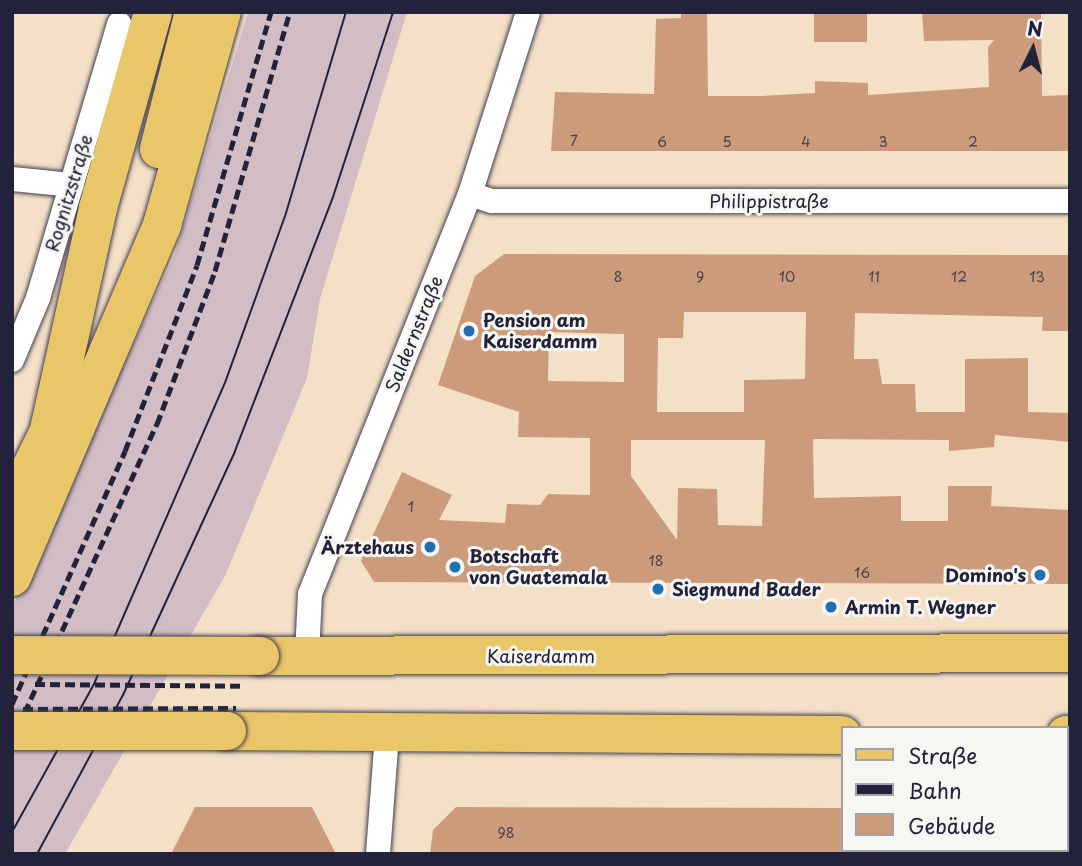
<!DOCTYPE html>
<meta charset="utf-8">
<style>
body{margin:0}
#map{position:relative;width:1082px;height:866px;overflow:hidden;background:#f4e0c6;font-family:"Playpen Sans",sans-serif}
div>[style]{position:absolute}
.industrial>*{inset:0;background:#d2bdc5}
.building>*{inset:0;background:#cc9b7b}
.roads{filter:drop-shadow(0 0 2px #423e50) drop-shadow(0 0 2px #423e50)}
.minor>*{height:24px;margin:-12px;padding:0 12px;transform-origin:12px;border-radius:12px;background:#fff}
.primary>*{height:38px;margin:-19px;padding:0 19px;transform-origin:19px;border-radius:19px;background:#e9c769}
.motorway>*{height:38px;margin:-19px;padding:0 19px;transform-origin:19px;border-radius:19px;background:#e9c769}
.tram>*{height:2px;margin:-1px;padding:0 1px;transform-origin:1px;border-radius:1px;background:#22223b}
.rail>*{height:5px;margin-top:-2.5px;transform-origin:0;background:repeating-linear-gradient(90deg,#22223b 0 10px,transparent 0 15px)}
.bridges{filter:drop-shadow(0 0 2px #423e50) drop-shadow(0 0 2px #423e50)}
.primary-bridge>*{height:38px;margin:-19px;padding:0 19px;transform-origin:19px;border-radius:19px;background:#e9c769}
.dots>*{width:19px;height:19px;translate:-50% -50%;box-sizing:border-box;border:4px solid #f6f6f2;border-radius:50%}
span{translate:-50% -50%;white-space:nowrap;text-align:center;line-height:1.15;-webkit-text-stroke:6px #f6f6f2;paint-order:stroke}
.number-label{font-size:14px;color:#4c404b}
.number-label span{-webkit-text-stroke-width:0}
.street-label{font-size:18px;color:#22223b}
.poi-label{font-size:18px;color:#22223b;font-weight:700}
.left{translate:0 -50%;text-align:left}
.right{translate:-100% -50%;text-align:right}
.frame{position:absolute;inset:0;border:14px solid #22223b;pointer-events:none}
.legend{position:absolute;left:841px;top:726px;width:228px;height:126px;box-sizing:border-box;background:#f6f6f2;border:2px solid #a1a1a9;margin:0;padding:9px 12px;list-style:none;font-size:21px;color:#22223b}
.legend li{display:flex;align-items:center;gap:14px;height:35px}
.legend b{width:35px;border:2px solid #a1a1a9}
.north{position:absolute;left:998px;top:14px;width:70px;height:70px;-webkit-text-stroke:5px #f6f6f2;paint-order:stroke;rotate:6deg;font-size:19px;font-weight:700;line-height:28px;text-align:center;color:#22223b}
.north::after{content:'';display:block;margin:auto;width:24px;height:32px;background:#22223b;clip-path:polygon(50% 0,100% 100%,50% 72%,0 100%)}
</style>
<div id="map">
<div class="industrial">
<div style="clip-path:polygon(248px 12px,407px 12px,320px 299px,307px 378px,226px 574px,65px 854px,12px 854px,12px 607px,175px 254px)"></div>
</div>
<div class="building">
<div style="clip-path:polygon(681px 12px,707px 12px,708px 96px,762px 96px,815px 93px,815px 81px,868px 83px,868px 95px,989px 87px,988px 47px,994px 40px,924px 41px,922px 12px,1041px 12px,1042px 96px,1070px 95px,1070px 151px,551px 151px,555px 92px,654px 94px,656px 19px,681px 18px)"></div>
<div style="clip-path:polygon(814px 12px,867px 12px,867px 42px,814px 42px)"></div>
<div style="clip-path:polygon(evenodd,504px 254px,1070px 255px,1070px 331px,1042px 331px,1043px 317px,855px 313px,854px 359px,878px 359px,882px 384px,915px 384px,916px 412px,965px 412px,965px 359px,1028px 358px,1028px 412px,1070px 413px,1070px 442px,995px 435px,994px 447px,949px 451px,949px 440px,813px 439px,814px 498px,901px 496px,901px 521px,948px 521px,948px 486px,992px 486px,991px 506px,1070px 510px,1070px 584px,374px 582px,361px 561px,402px 472px,452px 495px,439px 520px,505px 523px,507px 504px,540px 505px,548px 494px,590px 495px,590px 438px,518px 437px,519px 412px,438px 385px,475px 276px,504px 254px,684px 312px,806px 312px,805px 379px,744px 380px,744px 412px,657px 412px,658px 338px,683px 338px,684px 312px,504px 254px,549px 332px,624px 334px,624px 382px,548px 381px,549px 332px,504px 254px,631px 440px,765px 440px,762px 526px,718px 525px,717px 489px,678px 488px,677px 540px,631px 476px,631px 440px)"></div>
<div style="clip-path:polygon(195px 807px,312px 807px,336px 854px,171px 854px)"></div>
<div style="clip-path:polygon(456px 807px,842px 808px,842px 854px,430px 854px,433px 830px)"></div>
</div>
<div class="roads">
<div class="minor">
<div style="left:12px;top:179px;width:60px;rotate:5.7deg"></div>
<div style="left:470px;top:194px;width:23px;rotate:18deg"></div>
<div style="left:492px;top:201px;width:578px"></div>
<div style="left:12px;top:360px;width:67px;rotate:-67.2deg"></div>
<div style="left:38px;top:298px;width:286px;rotate:-73.5deg"></div>
<div style="left:307px;top:655px;width:61px;rotate:-87.2deg"></div>
<div style="left:310px;top:594px;width:431px;rotate:-68.2deg"></div>
<div style="left:470px;top:194px;width:191px;rotate:-72.3deg"></div>
<div style="left:378px;top:854px;width:120px;rotate:-85.7deg"></div>
</div>
<div class="primary">
<div style="left:260px;top:656px;width:810px;rotate:-0.21deg"></div>
<div style="left:227px;top:731px;width:615px;rotate:0.37deg"></div>
<div style="left:1066px;top:735px;width:4px"></div>
</div>
<div class="motorway">
<div style="left:159px;top:149px;width:141px;rotate:-75.7deg"></div>
<div style="left:48px;top:434px;width:231px;rotate:-77.5deg"></div>
<div style="left:98px;top:208px;width:204px;rotate:-74.3deg"></div>
<div style="left:12px;top:506px;width:106px;rotate:-63.7deg"></div>
<div style="left:12px;top:577px;width:383px;rotate:-66.9deg"></div>
<div style="left:162px;top:225px;width:221px;rotate:-74.3deg"></div>
</div>
</div>
<div class="tram">
<div style="left:12px;top:832px;width:169px;rotate:-61deg"></div>
<div style="left:94px;top:684px;width:331px;rotate:-66.5deg"></div>
<div style="left:226px;top:380px;width:177px;rotate:-70.2deg"></div>
<div style="left:286px;top:213px;width:210px;rotate:-73.4deg"></div>
<div style="left:37px;top:854px;width:181px;rotate:-61.6deg"></div>
<div style="left:123px;top:695px;width:268px;rotate:-65.3deg"></div>
<div style="left:235px;top:451px;width:272px;rotate:-68.9deg"></div>
<div style="left:333px;top:197px;width:194px;rotate:-72deg"></div>
</div>
<div class="rail">
<div style="left:35px;top:684px;width:210px;rotate:0.5deg"></div>
<div style="left:12px;top:704px;width:277px;rotate:-65.9deg"></div>
<div style="left:125px;top:451px;width:199px;rotate:-68.8deg"></div>
<div style="left:197px;top:265px;width:264px;rotate:-73.7deg"></div>
<div style="left:23px;top:709px;width:213px;rotate:-0.3deg"></div>
<div style="left:12px;top:740px;width:348px;rotate:-65.4deg"></div>
<div style="left:157px;top:424px;width:164px;rotate:-69.2deg"></div>
<div style="left:215px;top:271px;width:270px;rotate:-73.9deg"></div>
</div>
<div class="bridges">
<div class="primary-bridge">
<div style="left:12px;top:655px;width:248px;rotate:0.2deg"></div>
<div style="left:12px;top:731px;width:215px"></div>
</div>
</div>
<div class="dots">
<div style="left:469px;top:331px;background:#1f6fb2"></div>
<div style="left:430px;top:547px;background:#1f6fb2"></div>
<div style="left:455px;top:567px;background:#1f6fb2"></div>
<div style="left:1040px;top:575px;background:#1f6fb2"></div>
<div style="left:658px;top:589px;background:#1f6fb2"></div>
<div style="left:831px;top:607px;background:#1f6fb2"></div>
</div>
<div class="number-label">
<span style="left:574px;top:141px">7</span>
<span style="left:662px;top:142px">6</span>
<span style="left:727px;top:142px">5</span>
<span style="left:806px;top:142px">4</span>
<span style="left:883px;top:142px">3</span>
<span style="left:973px;top:142px">2</span>
<span style="left:618px;top:277px">8</span>
<span style="left:700px;top:277px">9</span>
<span style="left:787px;top:277px">10</span>
<span style="left:874px;top:277px">11</span>
<span style="left:959px;top:277px">12</span>
<span style="left:1037px;top:277px">13</span>
<span style="left:411px;top:507px">1</span>
<span style="left:656px;top:561px">18</span>
<span style="left:862px;top:573px">16</span>
<span style="left:506px;top:833px">98</span>
</div>
<div class="street-label">
<span style="left:69px;top:193px;rotate:-73deg">Rognitzstraße</span>
<span style="left:769px;top:201px">Philippistraße</span>
<span style="left:414px;top:334px;rotate:-68deg">Saldernstraße</span>
<span style="left:541px;top:656px">Kaiserdamm</span>
</div>
<div class="poi-label">
<span class="left" style="left:483px;top:331px">Pension am<br>Kaiserdamm</span>
<span class="right" style="left:414px;top:547px">Ärztehaus</span>
<span class="left" style="left:469px;top:567px">Botschaft<br>von Guatemala</span>
<span class="right" style="left:1026px;top:575px">Domino's</span>
<span class="left" style="left:672px;top:589px">Siegmund Bader</span>
<span class="left" style="left:845px;top:607px">Armin T. Wegner</span>
</div>
<div class="frame"></div>
<ul class="legend">
<li><b style="height:9px;background:#e9c769"></b>Straße</li>
<li><b style="height:9px;background:#22223b"></b>Bahn</li>
<li><b style="height:19px;background:#cc9b7b"></b>Gebäude</li>
</ul>
<div class="north">N</div>
</div>
